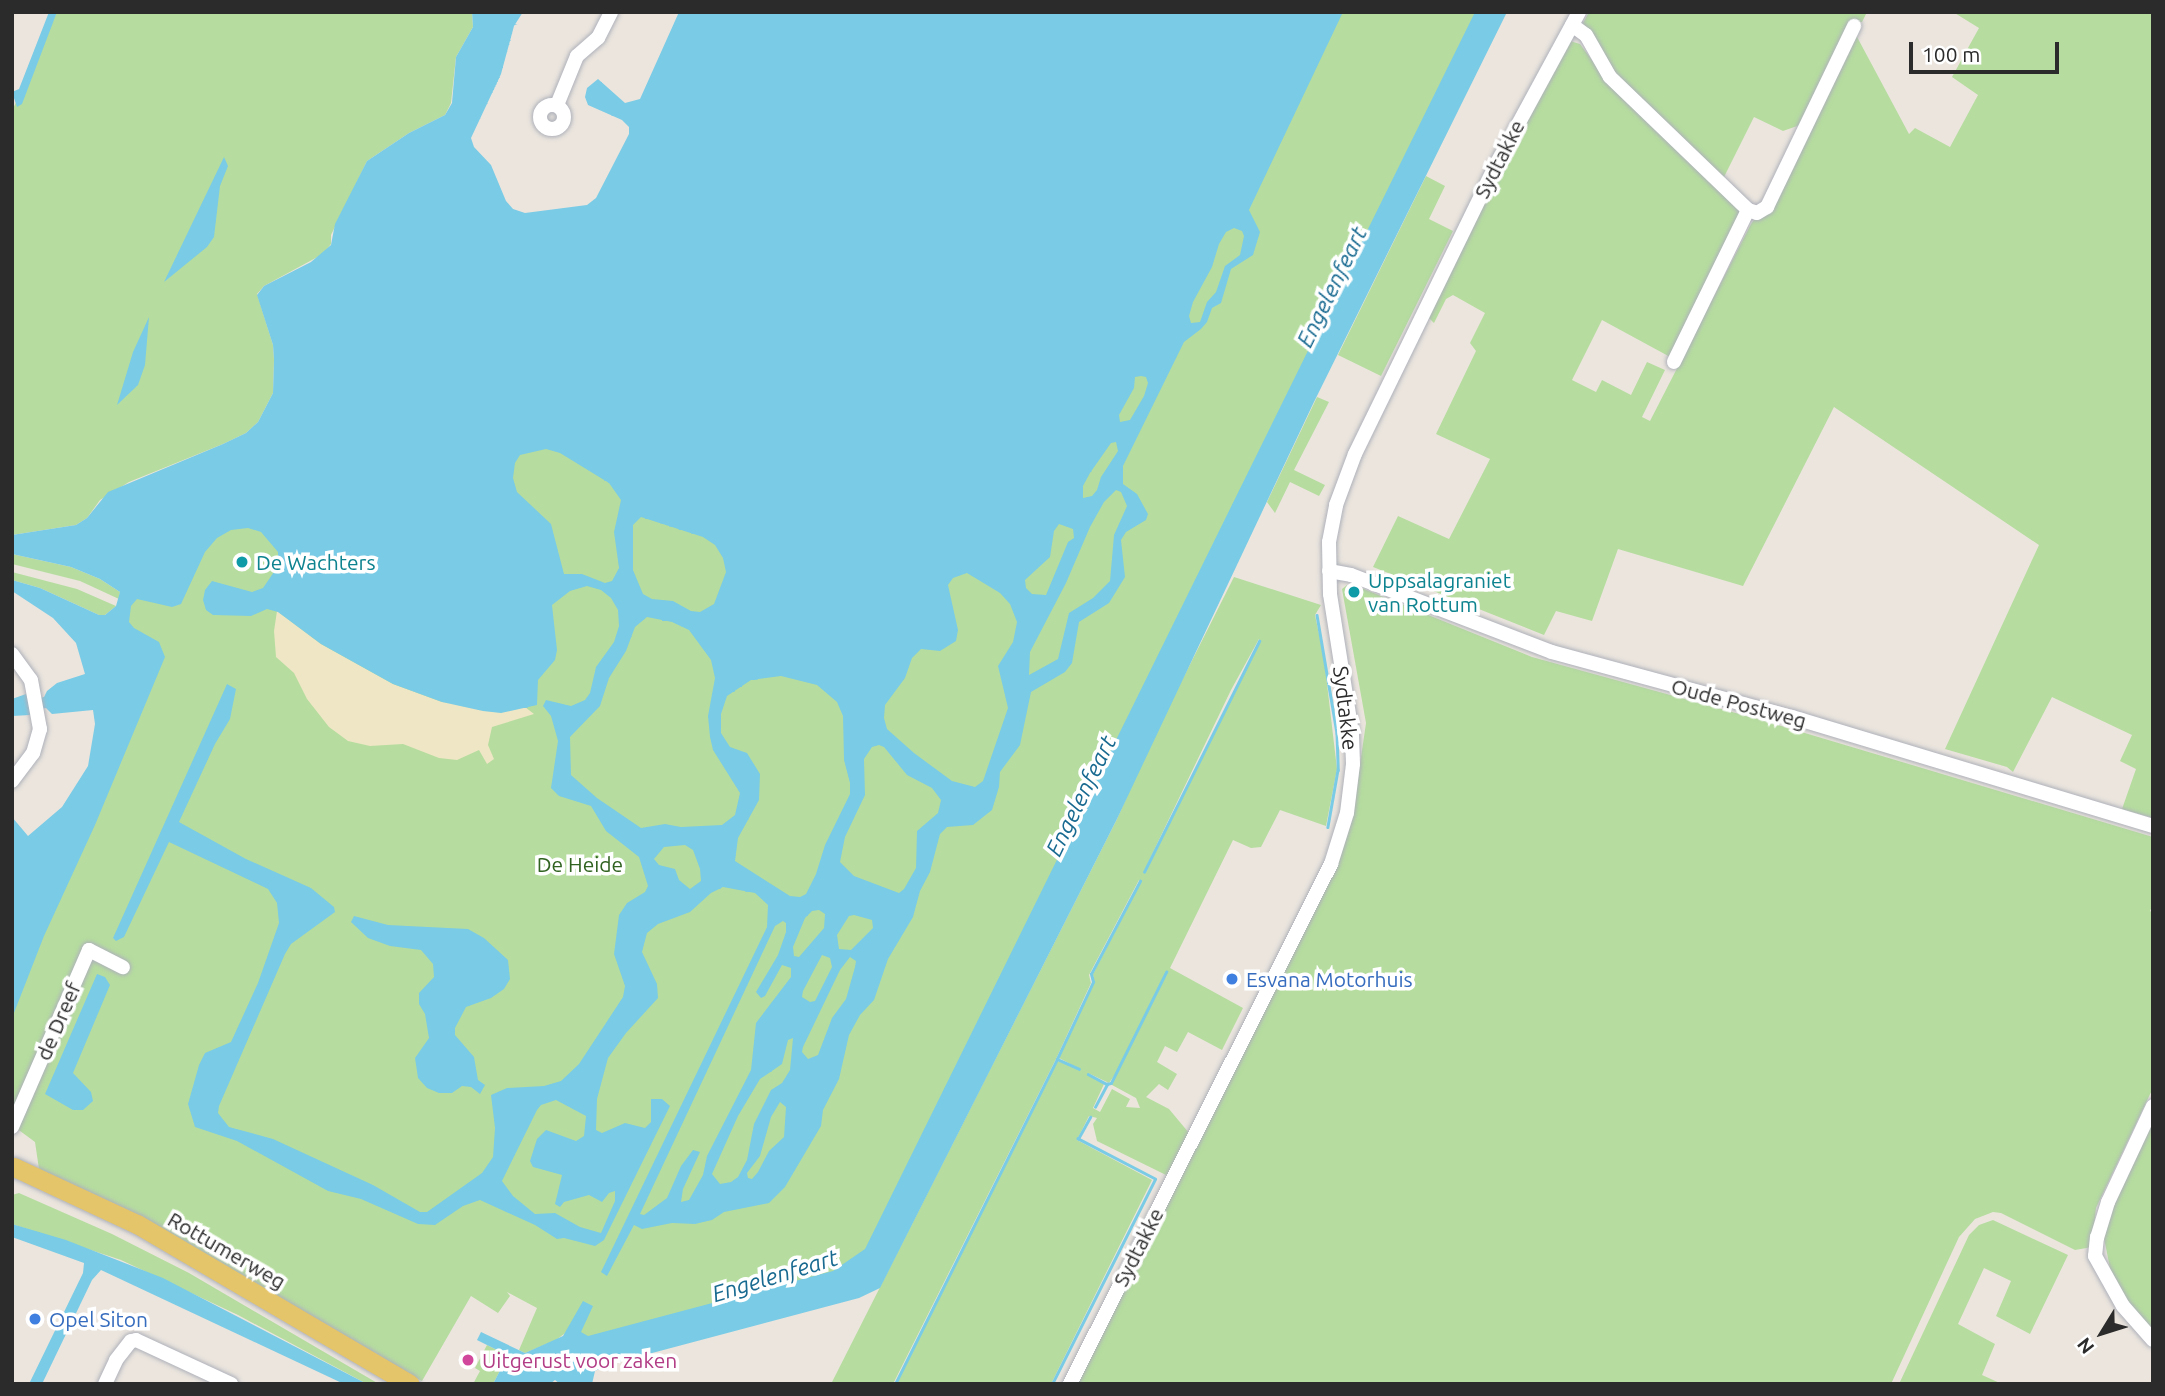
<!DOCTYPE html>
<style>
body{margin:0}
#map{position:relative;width:2165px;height:1396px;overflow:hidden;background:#ebe5de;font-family:Ubuntu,sans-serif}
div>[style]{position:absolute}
.green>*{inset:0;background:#b6dd9f}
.sand>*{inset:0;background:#eee6c4}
.water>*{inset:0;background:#7acbe5}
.stream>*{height:2.5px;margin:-1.25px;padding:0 1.25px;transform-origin:1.25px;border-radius:1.25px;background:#7acbe5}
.roads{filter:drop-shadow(0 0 2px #aeb1ba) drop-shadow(0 0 2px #aeb1ba)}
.minor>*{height:14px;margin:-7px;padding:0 7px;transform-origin:7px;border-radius:7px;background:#fff}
.minor>.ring{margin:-7px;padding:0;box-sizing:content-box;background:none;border:14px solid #fff;border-radius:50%}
.major>*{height:19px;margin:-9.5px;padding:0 9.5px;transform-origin:9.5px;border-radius:9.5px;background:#e5c569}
.dots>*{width:19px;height:19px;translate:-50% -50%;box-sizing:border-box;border:4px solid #fff;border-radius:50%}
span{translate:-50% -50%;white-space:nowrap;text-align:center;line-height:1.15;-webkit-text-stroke:7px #fff;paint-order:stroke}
.street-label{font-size:21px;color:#2b2b2b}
.culture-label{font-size:21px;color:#0d838f}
.left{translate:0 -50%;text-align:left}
.park-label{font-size:21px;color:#306220}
.shop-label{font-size:21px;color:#366cbe}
.hotel-label{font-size:21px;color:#b23c85}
.water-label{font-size:23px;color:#196a91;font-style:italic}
.frame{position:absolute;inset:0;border:14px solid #2b2b2b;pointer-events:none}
.north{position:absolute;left:2067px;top:1298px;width:70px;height:70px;-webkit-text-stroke:5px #fff;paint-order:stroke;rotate:232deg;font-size:19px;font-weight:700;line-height:28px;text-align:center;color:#2b2b2b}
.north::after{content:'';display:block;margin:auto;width:24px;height:32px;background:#2b2b2b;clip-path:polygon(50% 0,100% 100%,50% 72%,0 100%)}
.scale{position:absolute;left:1909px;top:42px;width:150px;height:32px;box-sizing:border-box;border:4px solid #2b2b2b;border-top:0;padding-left:9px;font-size:21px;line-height:24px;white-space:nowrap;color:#2b2b2b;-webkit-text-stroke:5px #fff;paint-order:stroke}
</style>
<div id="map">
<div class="green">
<div style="clip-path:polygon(57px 12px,472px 12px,473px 27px,456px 57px,451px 103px,445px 115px,409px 133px,367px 161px,331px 235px,331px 244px,323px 254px,264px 286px,257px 294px,273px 345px,274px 360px,273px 393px,258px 422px,246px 433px,223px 444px,129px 482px,100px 500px,87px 518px,76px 525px,12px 535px,12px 111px)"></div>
<div style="clip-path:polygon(1013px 12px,1477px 12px,866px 1252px,834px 1274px,586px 1341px,568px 1331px,556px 1340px,525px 1353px,519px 1350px,537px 1308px,507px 1292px,510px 1296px,498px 1313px,471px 1296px,422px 1381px,39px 1169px,35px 1142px,12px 1125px,12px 974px,120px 706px,113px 623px,170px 535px)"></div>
<div style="clip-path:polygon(1589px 12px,1867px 12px,1862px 22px,1850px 23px,1800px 125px,1783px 131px,1754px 117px,1724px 177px,1607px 65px,1583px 23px)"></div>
<div style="clip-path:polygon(1953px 12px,2153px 12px,2153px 818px,2122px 809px,2136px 769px,2120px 761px,2132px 735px,2052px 697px,2013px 772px,2007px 767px,1945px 749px,2039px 545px,1834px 407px,1743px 586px,1618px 549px,1592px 621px,1556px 611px,1544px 635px,1373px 567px,1398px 516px,1449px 539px,1490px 459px,1436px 434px,1476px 351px,1470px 343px,1485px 313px,1453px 295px,1446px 299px,1434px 323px,1427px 316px,1475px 217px,1570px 41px,1580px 44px,1597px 67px,1741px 211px,1672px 358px,1602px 320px,1572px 380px,1596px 392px,1602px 380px,1631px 395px,1647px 362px,1665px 370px,1642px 417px,1650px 421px,1751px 224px,1754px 220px,1765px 216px,1856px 35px,1909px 134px,1915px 128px,1950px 147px,1978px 95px,1952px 77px,1979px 28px)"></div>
<div style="clip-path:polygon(1426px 176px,1445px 186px,1429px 219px,1453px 231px,1381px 376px,1338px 355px)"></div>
<div style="clip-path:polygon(1317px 397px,1329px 402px,1294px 470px,1325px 485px,1319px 496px,1290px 482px,1275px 513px,1267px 502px)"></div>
<div style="clip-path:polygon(12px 554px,71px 567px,100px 579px,120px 592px,119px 599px,80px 581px,12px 564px)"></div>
<div style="clip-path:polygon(12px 572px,77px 589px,116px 606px,105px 615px,99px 615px,40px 588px,12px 580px)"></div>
<div style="clip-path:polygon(evenodd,1234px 577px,1321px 605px,1315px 615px,1324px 658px,1337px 769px,1326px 826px,1280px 810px,1261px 847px,1251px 848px,1233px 840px,1170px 968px,1243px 1008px,1222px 1050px,1188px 1032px,1177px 1052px,1165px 1046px,1157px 1062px,1177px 1074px,1168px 1090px,1159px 1084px,1146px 1097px,1169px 1109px,1189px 1133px,1168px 1176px,1097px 1141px,1093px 1124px,1097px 1118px,1089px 1116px,1077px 1140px,1152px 1180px,1051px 1384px,896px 1384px,1057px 1061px,1080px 1069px,1059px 1058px,1094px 982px,1093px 974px,1141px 882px,1139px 880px,1089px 975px,1091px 983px,1056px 1059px,893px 1384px,831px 1384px,1117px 819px,1155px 734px,1234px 577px,1259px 639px,1260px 642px,1143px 873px,1231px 690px,1259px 639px,1234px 577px,1088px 1073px,1109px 1083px,1116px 1073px,1112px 1085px,1136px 1098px,1140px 1108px,1126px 1107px,1130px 1099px,1112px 1089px,1100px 1112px,1093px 1108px,1104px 1084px,1088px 1073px)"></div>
<div style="clip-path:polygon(1354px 585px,1532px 657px,1765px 721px,2153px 837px,2153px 904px,2150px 911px,2153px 913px,2153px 1088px,2096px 1208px,2092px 1247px,2075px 1250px,2001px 1213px,1993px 1212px,1975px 1219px,1959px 1237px,1891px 1384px,1077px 1384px,1353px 813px,1366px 723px,1342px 589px,1347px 585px)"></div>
<div style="clip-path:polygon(2153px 1118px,2153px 1340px,2114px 1288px,2103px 1233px,2112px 1206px)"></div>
<div style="clip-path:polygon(19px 1193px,112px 1234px,189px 1273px,379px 1384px,367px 1384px,238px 1315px,121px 1260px,12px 1224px,12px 1195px)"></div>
<div style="clip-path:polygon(1993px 1220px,2068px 1255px,2030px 1334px,1996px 1316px,2011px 1281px,1984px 1268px,1958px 1324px,1995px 1344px,1982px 1375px,2002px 1384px,1899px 1384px,1969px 1235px,1979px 1225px)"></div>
<div style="clip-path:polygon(487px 1345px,505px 1354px,506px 1359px,493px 1384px,473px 1384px,480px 1371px,475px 1368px)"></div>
</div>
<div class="sand">
<div style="clip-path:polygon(277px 611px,321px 644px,393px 684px,442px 702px,525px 707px,534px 714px,492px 727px,488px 745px,494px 759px,487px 764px,479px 750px,457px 760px,439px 758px,403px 744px,370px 746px,348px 741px,329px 727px,307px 699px,294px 673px,276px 657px,274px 631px)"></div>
</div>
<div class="water">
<div style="clip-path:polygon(49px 12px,57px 12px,22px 104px,17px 107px,12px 92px,19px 89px)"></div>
<div style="clip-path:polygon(evenodd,472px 12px,523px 12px,514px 26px,501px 74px,471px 138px,474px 147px,491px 165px,506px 201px,513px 209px,525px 213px,587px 205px,596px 198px,629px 134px,629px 127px,622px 120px,588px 105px,585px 97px,587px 88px,598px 79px,625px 103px,640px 99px,679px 12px,1343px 12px,1249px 210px,1260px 232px,1253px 255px,1231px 269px,1221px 303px,1212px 308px,1207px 322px,1201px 329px,1184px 342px,1123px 466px,1123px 484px,1137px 494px,1148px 514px,1146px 520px,1126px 532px,1121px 540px,1125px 577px,1109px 603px,1079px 622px,1072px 663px,1065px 672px,1031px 692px,1020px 745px,1000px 772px,999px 787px,992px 810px,973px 825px,947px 827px,940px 834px,930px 872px,920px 891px,913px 917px,888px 959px,874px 1000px,860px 1015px,849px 1035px,839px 1079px,823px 1110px,821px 1126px,785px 1187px,769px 1203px,724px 1212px,712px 1220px,695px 1224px,672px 1223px,642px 1229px,634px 1225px,607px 1276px,601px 1272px,767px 927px,768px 905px,755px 893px,723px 887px,711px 893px,690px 912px,658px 924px,647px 933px,642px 952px,657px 984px,658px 998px,626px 1033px,608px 1058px,597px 1099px,596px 1130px,602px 1133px,625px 1123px,645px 1128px,651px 1122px,651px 1099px,662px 1099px,670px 1106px,604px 1240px,595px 1246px,564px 1238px,557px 1239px,535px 1225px,480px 1200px,463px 1206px,435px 1225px,418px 1224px,361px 1199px,328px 1191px,237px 1141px,195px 1127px,188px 1104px,199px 1065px,205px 1053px,231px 1042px,258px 983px,279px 923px,277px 903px,268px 889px,169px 842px,124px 937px,116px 941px,113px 938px,227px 684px,236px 689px,230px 719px,215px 744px,179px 822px,246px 859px,311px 888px,334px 907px,335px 912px,291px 944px,285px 954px,219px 1106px,218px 1113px,229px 1127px,273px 1139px,373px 1185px,420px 1212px,427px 1212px,482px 1173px,493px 1157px,495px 1128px,491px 1095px,507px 1088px,544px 1086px,561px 1081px,579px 1064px,623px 997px,625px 986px,614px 954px,619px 915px,627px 903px,645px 892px,648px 886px,639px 857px,606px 831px,591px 806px,559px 796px,551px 788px,558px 741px,551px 716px,543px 706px,546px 700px,571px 706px,585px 700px,590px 693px,596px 667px,614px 642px,619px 626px,618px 610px,611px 598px,601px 590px,587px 586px,570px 591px,552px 605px,557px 650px,555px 660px,538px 680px,537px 705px,501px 713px,483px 711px,442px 702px,393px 684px,321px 644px,278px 612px,267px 609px,251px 616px,213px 615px,206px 610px,203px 600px,205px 590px,212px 581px,252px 592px,263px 588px,278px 566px,278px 552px,261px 532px,248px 528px,231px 530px,217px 538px,205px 552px,181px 604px,172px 607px,137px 599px,131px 606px,129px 622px,134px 628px,159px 642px,165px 657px,95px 825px,44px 936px,12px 1018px,12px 817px,28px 836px,62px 807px,88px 766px,95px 724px,93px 710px,52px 714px,46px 708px,34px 710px,30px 715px,12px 716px,12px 699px,26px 694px,32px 700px,44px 697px,47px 691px,57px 683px,85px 674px,76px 643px,53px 618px,12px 591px,12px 580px,40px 588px,99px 615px,105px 615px,116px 606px,120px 592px,100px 579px,71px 567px,12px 554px,12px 535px,76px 525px,87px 518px,108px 492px,223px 444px,246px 433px,258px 422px,273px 393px,274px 360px,273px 345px,257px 295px,264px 286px,311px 262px,331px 245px,335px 224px,367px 161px,409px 133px,445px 115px,452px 103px,456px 57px,473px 27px,472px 12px,1234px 228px,1242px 231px,1244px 236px,1240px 255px,1225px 266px,1216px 292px,1207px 302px,1200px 322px,1191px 323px,1189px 316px,1193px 302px,1212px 267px,1219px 244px,1226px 232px,1234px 228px,472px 12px,1141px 376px,1146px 377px,1148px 383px,1144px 396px,1130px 420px,1120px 422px,1119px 415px,1134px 388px,1135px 377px,1141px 376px,472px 12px,1116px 442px,1118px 451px,1101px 477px,1097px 490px,1092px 496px,1083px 498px,1083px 486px,1090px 473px,1111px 443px,1116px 442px,472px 12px,546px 449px,560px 453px,609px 483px,621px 500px,614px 532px,619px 568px,612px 581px,605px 583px,582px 574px,564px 574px,551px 524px,517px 492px,513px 478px,515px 463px,520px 455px,546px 449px,472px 12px,1116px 490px,1121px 492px,1127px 506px,1114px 535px,1110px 581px,1093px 598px,1069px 613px,1058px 659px,1029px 675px,1030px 652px,1066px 583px,1090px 527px,1104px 502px,1116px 490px,472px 12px,641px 517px,703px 537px,715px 545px,723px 558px,726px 572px,714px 604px,700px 612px,691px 611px,673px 601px,652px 599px,643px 594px,633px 570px,633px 525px,641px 517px,472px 12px,1059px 524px,1073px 529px,1074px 538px,1068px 542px,1046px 595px,1032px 594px,1026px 588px,1025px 580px,1050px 557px,1054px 531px,1059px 524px,472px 12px,967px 573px,1000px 593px,1010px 604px,1017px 622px,1013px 642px,998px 666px,1008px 708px,983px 781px,975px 787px,952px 781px,914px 753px,887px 729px,884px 718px,885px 705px,905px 678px,912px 658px,921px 649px,940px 651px,956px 641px,958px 630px,948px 585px,953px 578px,967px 573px,472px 12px,647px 617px,672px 622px,689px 630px,711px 660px,715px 678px,708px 716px,710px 737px,713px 750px,740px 793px,735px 815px,722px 825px,681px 827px,665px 824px,641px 828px,597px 798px,571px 775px,570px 737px,600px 706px,609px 678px,626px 651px,635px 627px,647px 617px,472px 12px,781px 676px,817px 685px,837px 702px,843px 716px,844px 760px,850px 783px,850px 794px,825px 845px,816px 874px,806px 894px,800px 897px,790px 896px,735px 861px,738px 838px,759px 800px,760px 774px,747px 753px,730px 747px,721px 733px,721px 714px,727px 696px,751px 680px,781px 676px,472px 12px,879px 745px,884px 747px,907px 775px,932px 788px,941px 800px,938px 813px,917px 831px,916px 868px,904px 889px,899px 893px,854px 876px,840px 862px,845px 837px,865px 795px,864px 759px,872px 747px,879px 745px,472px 12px,685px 845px,693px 850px,700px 869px,701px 881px,690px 889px,679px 880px,675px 869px,659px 865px,654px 859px,664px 847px,685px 845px,472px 12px,819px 910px,825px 914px,824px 928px,799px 957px,794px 956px,793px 947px,805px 918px,812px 911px,819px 910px,472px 12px,854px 915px,872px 920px,873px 928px,851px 950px,839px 949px,837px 935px,849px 916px,854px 915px,472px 12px,783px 921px,786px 923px,786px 932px,778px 955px,756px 992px,761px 998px,765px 996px,782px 965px,791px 968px,791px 977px,756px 1023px,751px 1070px,707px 1156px,703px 1175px,689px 1200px,681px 1202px,683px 1189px,700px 1152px,693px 1150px,681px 1166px,667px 1198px,644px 1215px,640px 1214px,775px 926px,783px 921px,472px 12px,822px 955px,830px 958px,832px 967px,815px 1001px,810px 1002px,802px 997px,803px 991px,822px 955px,472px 12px,850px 957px,856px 961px,855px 967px,846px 999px,832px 1018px,818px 1055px,808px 1059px,802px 1052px,803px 1047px,840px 970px,850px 957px,472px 12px,793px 1038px,790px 1070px,782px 1083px,771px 1090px,754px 1124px,747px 1160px,738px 1177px,731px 1182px,720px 1184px,712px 1174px,738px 1116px,760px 1079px,782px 1064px,788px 1040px,793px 1038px,472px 12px,556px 1100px,586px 1116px,584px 1136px,576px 1141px,546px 1130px,537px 1139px,530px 1161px,533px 1167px,562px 1175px,555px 1204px,560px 1207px,564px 1202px,589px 1195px,602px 1202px,609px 1193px,615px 1191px,615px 1201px,601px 1233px,580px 1227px,555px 1213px,535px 1214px,513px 1196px,502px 1181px,537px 1110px,541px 1105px,556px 1100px,472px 12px,780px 1102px,786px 1107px,784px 1137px,769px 1151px,758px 1172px,752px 1179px,748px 1178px,747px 1173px,760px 1156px,771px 1117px,780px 1102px)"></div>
<div style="clip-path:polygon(1475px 12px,1507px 12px,1313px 404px,1117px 819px,880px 1288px,859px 1298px,607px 1365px,595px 1371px,592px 1384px,560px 1384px,555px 1380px,550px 1384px,493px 1384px,506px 1359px,505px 1354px,477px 1340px,481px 1332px,525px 1353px,563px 1336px,583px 1301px,593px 1306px,581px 1332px,588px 1336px,833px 1271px,865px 1249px)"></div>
<div style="clip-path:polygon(224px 157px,228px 166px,220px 186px,214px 237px,207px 247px,164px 282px)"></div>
<div style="clip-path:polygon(149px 317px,145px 365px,138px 385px,117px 405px,133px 352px)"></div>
<div style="clip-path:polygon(354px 916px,388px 925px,468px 929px,484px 938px,508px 960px,510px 979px,504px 989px,491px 998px,466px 1007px,455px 1028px,455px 1035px,474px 1057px,478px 1080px,485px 1085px,480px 1094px,471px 1087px,462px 1086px,452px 1093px,439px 1093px,427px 1088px,418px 1078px,415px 1058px,429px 1038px,425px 1014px,419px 1004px,419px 993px,434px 977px,433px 964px,421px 950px,390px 946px,368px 938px,351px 922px)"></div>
<div style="clip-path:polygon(97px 974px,105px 977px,110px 985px,73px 1073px,91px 1092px,93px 1101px,83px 1110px,73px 1110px,45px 1094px)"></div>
<div style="clip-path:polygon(12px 1224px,66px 1240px,163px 1278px,367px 1384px,344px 1384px,101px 1270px,92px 1280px,42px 1384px,29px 1384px,83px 1273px,84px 1263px,12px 1237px)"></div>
</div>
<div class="stream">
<div style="left:1317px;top:615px;width:120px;rotate:80.4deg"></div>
<div style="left:1337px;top:733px;width:37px;rotate:88deg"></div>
<div style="left:1338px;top:770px;width:58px;rotate:100deg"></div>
<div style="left:1144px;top:872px;width:258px;rotate:-63.5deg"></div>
<div style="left:1057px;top:1059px;width:24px;rotate:24deg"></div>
<div style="left:1088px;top:1074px;width:21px;rotate:28deg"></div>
<div style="left:1095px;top:1107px;width:26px;rotate:-62deg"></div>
<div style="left:1107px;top:1084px;width:4px;rotate:-14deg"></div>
<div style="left:1111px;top:1083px;width:124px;rotate:-63.6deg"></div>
<div style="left:895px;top:1384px;width:363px;rotate:-63.5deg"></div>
<div style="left:1057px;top:1059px;width:85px;rotate:-64.9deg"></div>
<div style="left:1093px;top:982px;width:8px;rotate:-104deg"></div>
<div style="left:1091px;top:974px;width:105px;rotate:-62.2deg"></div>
<div style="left:1052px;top:1384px;width:229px;rotate:-63.3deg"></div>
<div style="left:1155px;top:1179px;width:87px;rotate:-152.5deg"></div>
<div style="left:1078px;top:1139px;width:25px;rotate:-61deg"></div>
</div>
<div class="roads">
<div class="minor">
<div style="left:1572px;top:25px;width:17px;rotate:36deg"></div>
<div style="left:1586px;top:35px;width:48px;rotate:60.3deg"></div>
<div style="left:1610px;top:77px;width:192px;rotate:43.9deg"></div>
<div style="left:1748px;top:210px;width:169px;rotate:116deg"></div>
<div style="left:557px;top:105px;width:53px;rotate:-67.8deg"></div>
<div style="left:577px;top:56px;width:28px;rotate:-41deg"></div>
<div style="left:598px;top:38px;width:29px;rotate:-63deg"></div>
<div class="ring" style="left:540px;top:105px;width:10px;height:10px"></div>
<div style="left:1748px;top:210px;width:9px;rotate:18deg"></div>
<div style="left:1757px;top:213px;width:12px;rotate:-31deg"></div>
<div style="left:1767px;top:207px;width:201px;rotate:-64.3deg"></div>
<div style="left:1329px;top:571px;width:22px;rotate:10deg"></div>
<div style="left:1351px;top:575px;width:215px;rotate:21deg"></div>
<div style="left:1552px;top:652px;width:249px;rotate:15.2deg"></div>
<div style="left:1792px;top:717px;width:377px;rotate:16.8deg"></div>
<div style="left:12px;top:654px;width:32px;rotate:54deg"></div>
<div style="left:31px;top:680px;width:50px;rotate:79.6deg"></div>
<div style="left:40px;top:729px;width:25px;rotate:106deg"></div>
<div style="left:33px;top:753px;width:35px;rotate:127deg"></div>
<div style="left:2153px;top:1106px;width:106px;rotate:115.1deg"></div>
<div style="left:2108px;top:1202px;width:37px;rotate:107deg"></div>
<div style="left:2097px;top:1237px;width:19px;rotate:96deg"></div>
<div style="left:2095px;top:1256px;width:57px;rotate:60.8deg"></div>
<div style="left:2123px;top:1306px;width:45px;rotate:48.6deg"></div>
<div style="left:12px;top:1127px;width:193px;rotate:-66.5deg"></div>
<div style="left:89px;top:950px;width:38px;rotate:27deg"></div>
<div style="left:105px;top:1384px;width:26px;rotate:-65deg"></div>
<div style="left:116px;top:1360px;width:24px;rotate:-52deg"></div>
<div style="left:131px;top:1341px;width:5px;rotate:-11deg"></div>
<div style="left:136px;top:1340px;width:105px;rotate:24.9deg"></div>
<div style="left:1070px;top:1384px;width:582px;rotate:-63.35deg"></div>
<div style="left:1331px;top:864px;width:53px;rotate:-72.6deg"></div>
<div style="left:1347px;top:813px;width:49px;rotate:-83deg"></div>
<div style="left:1353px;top:764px;width:31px;rotate:-92deg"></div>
<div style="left:1352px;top:733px;width:141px;rotate:-99deg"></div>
<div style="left:1330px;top:594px;width:52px;rotate:-91.1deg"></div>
<div style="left:1329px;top:542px;width:38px;rotate:-79deg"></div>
<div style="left:1336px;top:505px;width:54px;rotate:-69.6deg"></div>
<div style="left:1355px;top:454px;width:322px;rotate:-64deg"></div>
<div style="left:1496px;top:165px;width:174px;rotate:-61.5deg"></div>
</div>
<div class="major">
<div style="left:14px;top:1167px;width:136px;rotate:24.9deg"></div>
<div style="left:137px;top:1224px;width:316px;rotate:30.4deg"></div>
</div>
</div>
<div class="dots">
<div style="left:242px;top:562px;background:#0f9aa8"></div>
<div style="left:1354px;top:592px;background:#0f9aa8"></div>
<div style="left:1232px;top:979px;background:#3f7fe0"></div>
<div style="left:35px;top:1319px;background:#3f7fe0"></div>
<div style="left:468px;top:1360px;background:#d1479c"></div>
</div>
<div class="street-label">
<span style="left:1499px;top:159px;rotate:-63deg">Sydtakke</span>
<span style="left:1739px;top:703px;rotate:15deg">Oude Postweg</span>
<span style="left:1346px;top:708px;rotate:83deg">Sydtakke</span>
<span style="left:58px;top:1021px;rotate:-67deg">de Dreef</span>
<span style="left:1138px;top:1247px;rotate:-63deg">Sydtakke</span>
<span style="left:227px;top:1250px;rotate:30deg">Rottumerweg</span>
</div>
<div class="culture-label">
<span class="left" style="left:256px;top:562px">De Wachters</span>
<span class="left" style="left:1368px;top:592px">Uppsalagraniet<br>van Rottum</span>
</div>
<div class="park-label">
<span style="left:580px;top:864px">De Heide</span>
</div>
<div class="shop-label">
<span class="left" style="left:1246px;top:979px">Esvana Motorhuis</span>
<span class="left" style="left:49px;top:1319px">Opel Siton</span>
</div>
<div class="hotel-label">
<span class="left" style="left:482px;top:1360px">Uitgerust voor zaken</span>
</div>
<div class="water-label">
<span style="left:1332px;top:287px;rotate:-64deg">Engelenfeart</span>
<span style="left:1081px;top:796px;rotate:-64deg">Engelenfeart</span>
<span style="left:775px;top:1276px;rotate:-17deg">Engelenfeart</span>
</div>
<div class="frame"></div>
<div class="north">N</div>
<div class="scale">100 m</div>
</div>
